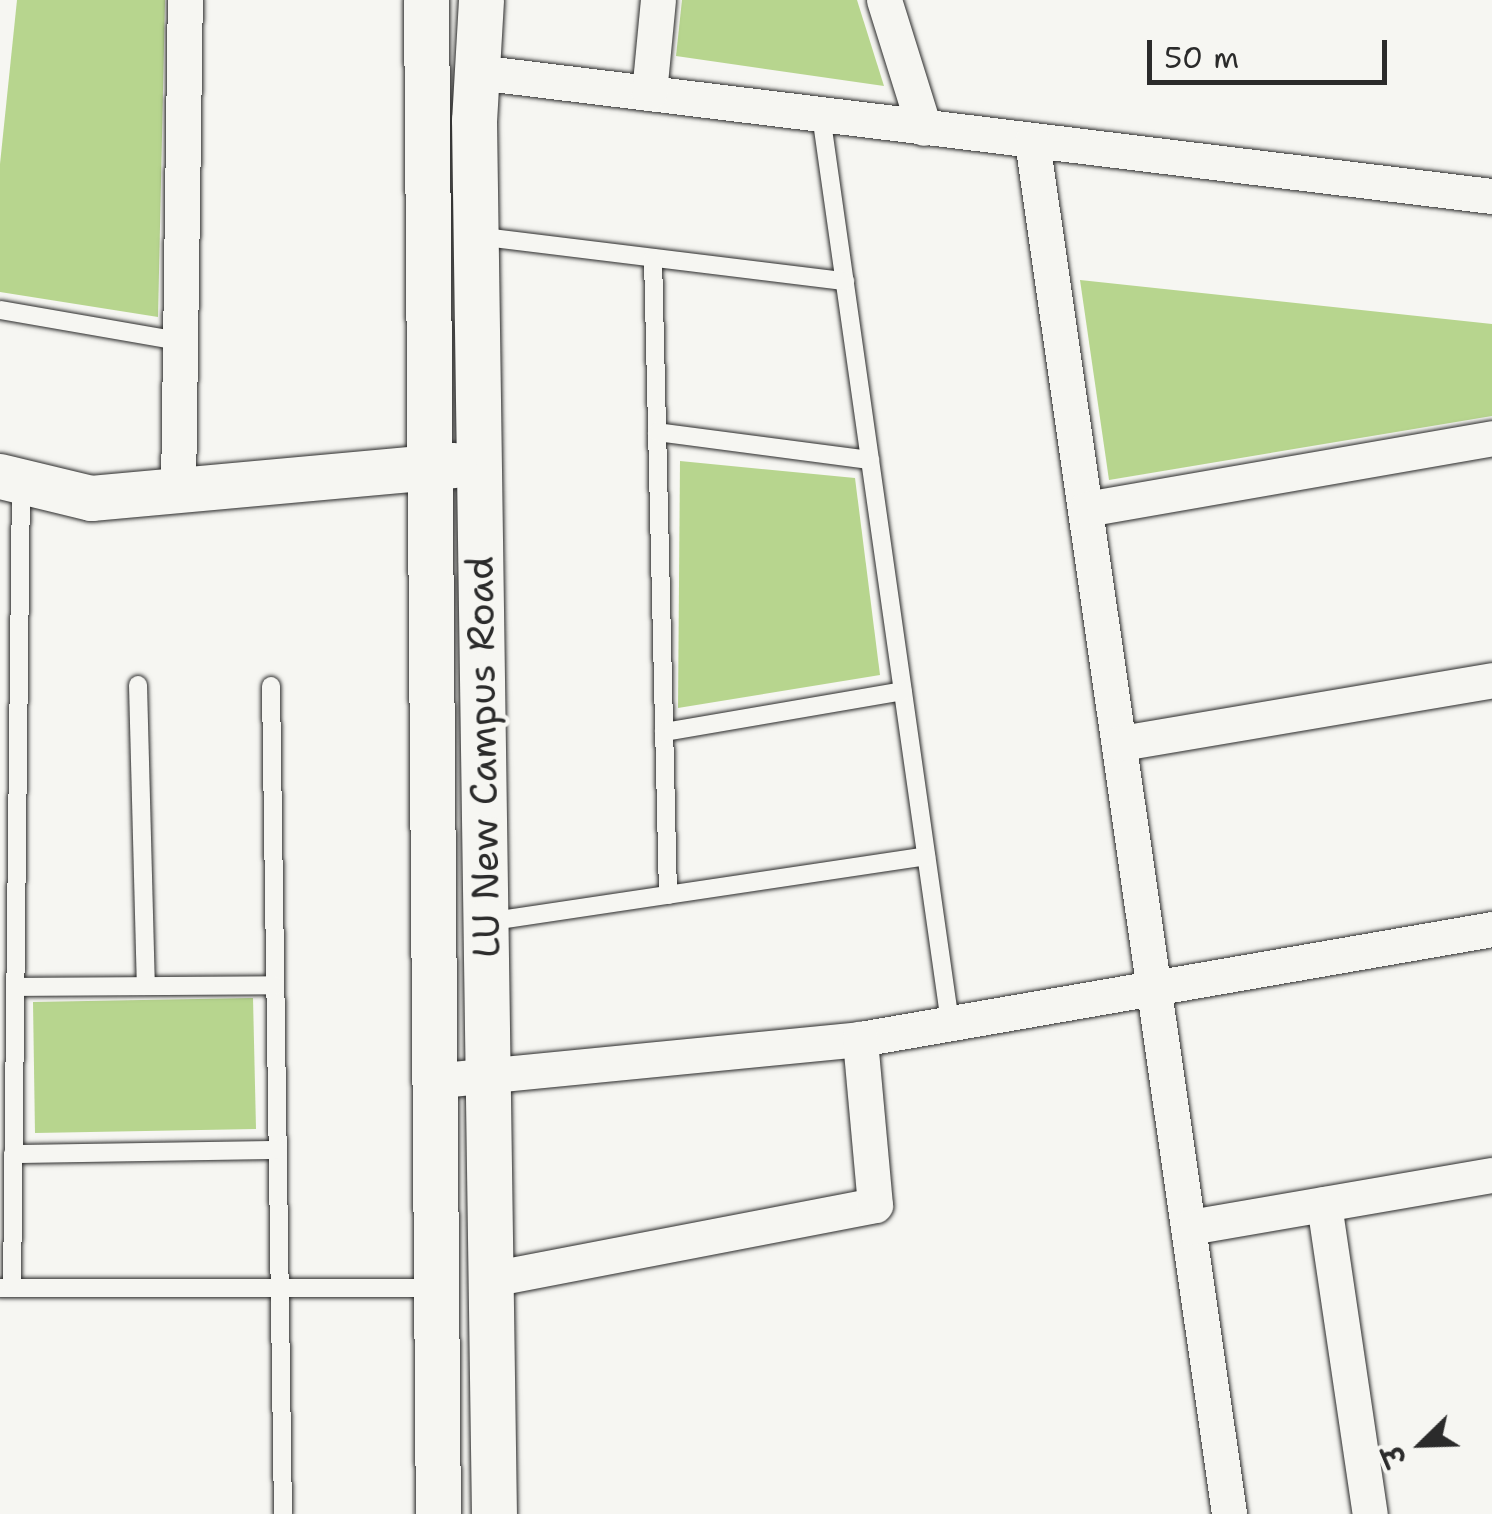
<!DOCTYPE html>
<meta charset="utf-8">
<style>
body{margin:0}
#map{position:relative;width:1492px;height:1514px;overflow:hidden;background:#f6f6f2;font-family:"Shantell Sans","Playpen Sans Deva",sans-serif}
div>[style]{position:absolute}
.green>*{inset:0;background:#b7d58e}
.roads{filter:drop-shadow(0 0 2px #2b2b2b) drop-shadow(0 0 2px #2b2b2b)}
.service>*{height:18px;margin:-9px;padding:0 9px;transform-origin:9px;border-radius:9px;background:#f6f6f2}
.minor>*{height:35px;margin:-17.5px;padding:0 17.5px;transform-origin:17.5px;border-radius:17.5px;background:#f6f6f2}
.tertiary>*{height:45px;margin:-22.5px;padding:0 22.5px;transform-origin:22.5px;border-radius:22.5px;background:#f6f6f2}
span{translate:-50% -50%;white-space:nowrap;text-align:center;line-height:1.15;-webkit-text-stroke:9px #f6f6f2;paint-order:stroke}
.street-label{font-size:38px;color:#2b2b2b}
.north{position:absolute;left:1372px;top:1394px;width:100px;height:100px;-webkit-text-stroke:8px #f6f6f2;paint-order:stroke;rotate:247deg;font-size:28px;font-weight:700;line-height:40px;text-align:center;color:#2b2b2b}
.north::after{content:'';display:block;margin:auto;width:35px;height:45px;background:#2b2b2b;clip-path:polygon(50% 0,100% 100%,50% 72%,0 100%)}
.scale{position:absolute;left:1147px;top:40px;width:240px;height:45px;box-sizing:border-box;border:5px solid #2b2b2b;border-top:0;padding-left:12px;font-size:30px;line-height:35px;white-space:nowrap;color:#2b2b2b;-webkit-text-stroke:8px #f6f6f2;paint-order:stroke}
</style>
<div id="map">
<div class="green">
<div style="clip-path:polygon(17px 0,165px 0,158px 317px,0 292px,0 164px)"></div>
<div style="clip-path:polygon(682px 0,857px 0,884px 86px,676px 56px)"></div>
<div style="clip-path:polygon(1080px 280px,1492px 324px,1492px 416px,1109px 480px)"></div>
<div style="clip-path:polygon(680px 461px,855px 478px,880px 675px,678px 708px)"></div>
<div style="clip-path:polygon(253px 998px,256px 1129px,35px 1133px,33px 1002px)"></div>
</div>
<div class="roads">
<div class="service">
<div style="left:821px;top:115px;width:917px;rotate:81.91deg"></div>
<div style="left:476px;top:236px;width:372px;rotate:7deg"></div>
<div style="left:653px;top:258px;width:637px;rotate:88.65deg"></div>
<div style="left:0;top:310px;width:182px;rotate:9.8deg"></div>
<div style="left:657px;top:432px;width:215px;rotate:7.5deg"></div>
<div style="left:138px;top:685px;width:301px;rotate:88.5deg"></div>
<div style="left:271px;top:686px;width:828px;rotate:89.17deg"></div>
<div style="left:664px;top:732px;width:242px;rotate:-9.7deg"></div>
<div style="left:486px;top:922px;width:445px;rotate:-8.5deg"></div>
<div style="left:16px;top:987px;width:259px;rotate:-0.4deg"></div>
<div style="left:13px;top:1154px;width:265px;rotate:-0.9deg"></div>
<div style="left:0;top:1288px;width:434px"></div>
<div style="left:12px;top:1288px;width:805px;rotate:-89.36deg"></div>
</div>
<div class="minor">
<div style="left:884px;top:0;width:134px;rotate:72.6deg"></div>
<div style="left:477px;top:72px;width:1023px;rotate:6.97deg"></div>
<div style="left:649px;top:93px;width:93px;rotate:-84.5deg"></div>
<div style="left:1032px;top:141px;width:1387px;rotate:81.83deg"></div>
<div style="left:178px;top:490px;width:490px;rotate:-89.2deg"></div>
<div style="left:1086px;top:509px;width:412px;rotate:-9.9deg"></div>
<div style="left:1121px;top:743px;width:376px;rotate:-9.6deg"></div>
<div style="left:432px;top:1081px;width:430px;rotate:-5.6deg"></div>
<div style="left:860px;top:1039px;width:642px;rotate:-9.87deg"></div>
<div style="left:1324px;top:1204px;width:313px;rotate:81.6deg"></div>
<div style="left:1190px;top:1227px;width:306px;rotate:-9.8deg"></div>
<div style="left:491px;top:1279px;width:391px;rotate:-10.9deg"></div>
<div style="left:875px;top:1205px;width:167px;rotate:-95.2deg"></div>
</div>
<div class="tertiary">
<div style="left:426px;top:0;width:1514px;rotate:89.55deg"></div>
<div style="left:481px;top:0;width:120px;rotate:93.3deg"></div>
<div style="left:474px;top:120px;width:1394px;rotate:89.18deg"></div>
<div style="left:0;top:476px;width:94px;rotate:13.6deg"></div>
<div style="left:91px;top:498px;width:364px;rotate:-5.2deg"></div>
</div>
</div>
<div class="street-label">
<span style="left:483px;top:757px;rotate:-91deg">LU New Campus Road</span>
</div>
<div class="north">उ</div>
<div class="scale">50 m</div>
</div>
